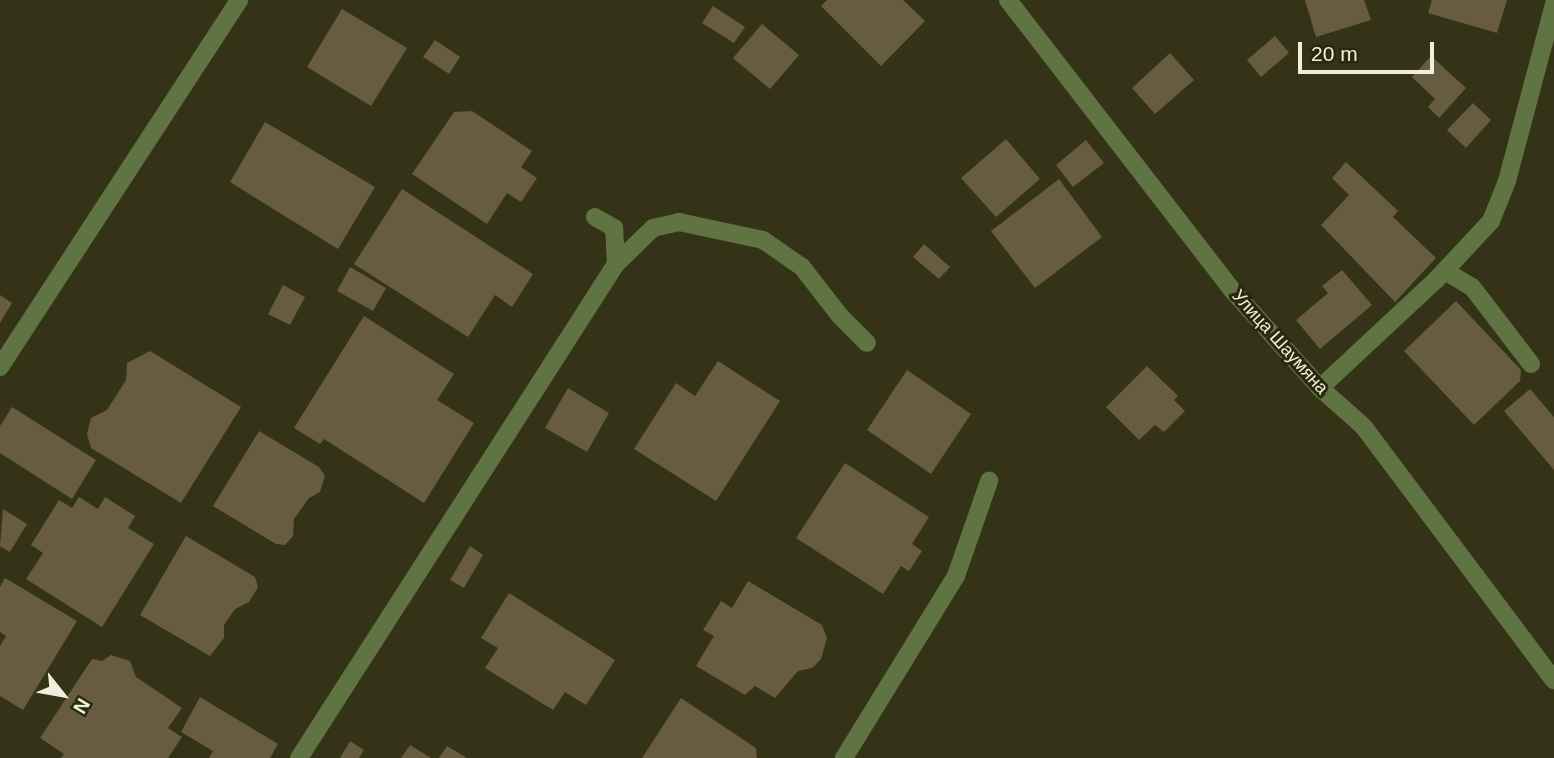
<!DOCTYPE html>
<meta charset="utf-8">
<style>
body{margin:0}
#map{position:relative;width:1554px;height:758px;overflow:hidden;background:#343318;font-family:Arial,sans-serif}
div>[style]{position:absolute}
.building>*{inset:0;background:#675b40}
.minor>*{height:18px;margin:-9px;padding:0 9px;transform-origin:9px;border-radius:9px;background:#607342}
span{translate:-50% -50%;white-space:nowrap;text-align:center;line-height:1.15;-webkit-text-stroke:6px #2a290e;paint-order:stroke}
.street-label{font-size:18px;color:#efefde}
.north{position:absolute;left:28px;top:660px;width:70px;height:70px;-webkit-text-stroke:5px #2a290e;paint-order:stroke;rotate:121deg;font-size:19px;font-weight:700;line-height:28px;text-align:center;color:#efefde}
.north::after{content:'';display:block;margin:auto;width:24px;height:32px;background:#efefde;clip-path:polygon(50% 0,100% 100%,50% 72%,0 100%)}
.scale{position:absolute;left:1298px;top:42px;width:136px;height:32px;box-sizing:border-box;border:4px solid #efefde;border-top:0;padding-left:9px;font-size:21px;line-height:24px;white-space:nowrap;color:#efefde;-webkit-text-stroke:5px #2a290e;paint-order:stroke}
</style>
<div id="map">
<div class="building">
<div style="clip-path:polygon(827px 0,903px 0,925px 21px,881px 66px,821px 6px)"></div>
<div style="clip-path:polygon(1305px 0,1364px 0,1371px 20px,1316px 37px)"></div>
<div style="clip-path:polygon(1432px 0,1507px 0,1497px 33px,1428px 13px)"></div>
<div style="clip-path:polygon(713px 6px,745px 27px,734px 43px,702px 23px)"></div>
<div style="clip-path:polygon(342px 9px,407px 48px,371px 106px,307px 67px)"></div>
<div style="clip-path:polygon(762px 24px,799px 55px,770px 89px,733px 58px)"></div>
<div style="clip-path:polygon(1275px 36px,1289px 53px,1261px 77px,1247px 60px)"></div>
<div style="clip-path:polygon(435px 40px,460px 57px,449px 74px,423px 57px)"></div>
<div style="clip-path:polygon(1170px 53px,1194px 80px,1155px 114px,1132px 88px)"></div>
<div style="clip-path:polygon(1431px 56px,1466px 88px,1439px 118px,1428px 107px,1435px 99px,1412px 77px)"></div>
<div style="clip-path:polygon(1473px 103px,1491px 120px,1466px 148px,1447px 130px)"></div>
<div style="clip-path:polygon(472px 111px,532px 151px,521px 167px,537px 178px,521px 202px,507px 193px,487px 224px,412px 174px,454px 112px)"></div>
<div style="clip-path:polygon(265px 122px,375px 187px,338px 249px,230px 182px)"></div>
<div style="clip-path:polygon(1006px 139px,1040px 179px,996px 217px,961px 178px)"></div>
<div style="clip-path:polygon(1086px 140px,1104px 163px,1073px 187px,1056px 165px)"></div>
<div style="clip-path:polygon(1346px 162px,1398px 211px,1393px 217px,1436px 258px,1395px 302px,1321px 225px,1349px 195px,1332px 178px)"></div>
<div style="clip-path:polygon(1059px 179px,1102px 237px,1035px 288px,991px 231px)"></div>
<div style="clip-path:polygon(402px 189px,533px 274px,512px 307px,495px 295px,468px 337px,354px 264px)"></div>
<div style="clip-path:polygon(924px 244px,950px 267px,939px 279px,913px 257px)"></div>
<div style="clip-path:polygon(350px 267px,386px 288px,373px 311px,337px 291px)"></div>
<div style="clip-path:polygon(1342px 270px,1372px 305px,1320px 349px,1296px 320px,1328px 293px,1322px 286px)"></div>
<div style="clip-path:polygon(283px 285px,305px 297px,290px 325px,268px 314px)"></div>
<div style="clip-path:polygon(0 295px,12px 303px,0 323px)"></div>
<div style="clip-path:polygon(1456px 301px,1521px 370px,1520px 381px,1474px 425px,1404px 351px)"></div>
<div style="clip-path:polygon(364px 316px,454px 374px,437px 400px,474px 423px,424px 503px,324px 439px,320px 444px,294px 428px)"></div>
<div style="clip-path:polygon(150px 351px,241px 407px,181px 503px,91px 448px,87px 434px,91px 418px,107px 410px,126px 380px,127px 363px)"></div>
<div style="clip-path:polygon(718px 361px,780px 401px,716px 501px,634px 449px,676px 383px,695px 396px)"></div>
<div style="clip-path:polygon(1147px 366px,1178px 396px,1174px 400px,1185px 411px,1164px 432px,1155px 425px,1139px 440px,1106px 407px)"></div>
<div style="clip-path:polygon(907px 370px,971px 414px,931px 474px,867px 430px)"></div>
<div style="clip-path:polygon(568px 388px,609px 413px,587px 452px,545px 428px)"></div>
<div style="clip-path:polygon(1530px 389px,1554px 417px,1554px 470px,1504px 411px)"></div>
<div style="clip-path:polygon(12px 407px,96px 460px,72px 499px,0 453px,0 426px)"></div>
<div style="clip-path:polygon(259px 431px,319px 467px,325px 476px,320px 492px,309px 498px,294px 519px,293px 536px,285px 545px,276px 544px,213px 506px)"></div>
<div style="clip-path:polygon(845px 463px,929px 517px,912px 544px,922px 551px,909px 571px,901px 566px,883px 594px,796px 538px)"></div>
<div style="clip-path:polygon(79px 497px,98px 509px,105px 497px,135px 516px,128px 528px,154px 544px,102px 627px,26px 579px,43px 553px,31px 545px,59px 500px,72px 508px)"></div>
<div style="clip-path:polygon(3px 509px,27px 524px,10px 552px,0 546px)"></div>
<div style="clip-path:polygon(186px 536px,255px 577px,258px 587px,249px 602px,235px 609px,224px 625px,224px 638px,210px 656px,140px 615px)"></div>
<div style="clip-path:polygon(470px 546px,483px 555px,464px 588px,450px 580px)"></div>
<div style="clip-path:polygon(5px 578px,77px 621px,23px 710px,0 696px,0 646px,6px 636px,0 632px,0 587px)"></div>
<div style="clip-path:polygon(748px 581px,822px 625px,827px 638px,821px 659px,812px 668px,798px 671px,775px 698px,755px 686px,745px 695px,696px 666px,714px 636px,703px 630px,721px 601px,732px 608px)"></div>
<div style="clip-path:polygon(509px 593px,615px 660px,586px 705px,565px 692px,553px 710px,485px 668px,498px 648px,481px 638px)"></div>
<div style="clip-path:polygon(111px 655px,130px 661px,136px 677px,182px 708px,168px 728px,182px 737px,168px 758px,61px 758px,64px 754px,40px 738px,92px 659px,102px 661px)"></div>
<div style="clip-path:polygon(200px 697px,278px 744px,270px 758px,209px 758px,213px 751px,181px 732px)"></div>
<div style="clip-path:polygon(681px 698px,756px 748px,757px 758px,642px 758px)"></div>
<div style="clip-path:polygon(350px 741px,364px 750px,359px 758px,340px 758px)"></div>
<div style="clip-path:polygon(410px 745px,431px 758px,401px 758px)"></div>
<div style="clip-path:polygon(447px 746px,467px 758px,439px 758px)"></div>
</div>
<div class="minor">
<div style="left:1008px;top:0;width:365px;rotate:52.3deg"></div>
<div style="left:1231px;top:289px;width:133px;rotate:48deg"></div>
<div style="left:1320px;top:388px;width:57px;rotate:41.5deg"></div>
<div style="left:1363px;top:426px;width:318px;rotate:53.1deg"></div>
<div style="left:616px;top:264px;width:52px;rotate:-44.2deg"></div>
<div style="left:653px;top:228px;width:27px;rotate:-13deg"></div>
<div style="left:679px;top:222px;width:86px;rotate:12.1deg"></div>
<div style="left:763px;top:240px;width:47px;rotate:34.7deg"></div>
<div style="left:802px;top:267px;width:62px;rotate:52.2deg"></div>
<div style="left:840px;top:316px;width:38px;rotate:45deg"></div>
<div style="left:1445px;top:271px;width:31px;rotate:31deg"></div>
<div style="left:1472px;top:287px;width:97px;rotate:52.5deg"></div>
<div style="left:0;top:367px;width:438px;rotate:-56.9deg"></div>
<div style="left:1320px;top:388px;width:158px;rotate:-43deg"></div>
<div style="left:1436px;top:280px;width:81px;rotate:-47deg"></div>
<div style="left:1491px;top:221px;width:43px;rotate:-68.2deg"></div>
<div style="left:1507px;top:181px;width:183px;rotate:-75.1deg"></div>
<div style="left:299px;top:758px;width:587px;rotate:-57.31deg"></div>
<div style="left:616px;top:264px;width:36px;rotate:-93deg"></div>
<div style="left:614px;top:228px;width:22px;rotate:-150deg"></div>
<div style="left:844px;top:758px;width:214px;rotate:-58.4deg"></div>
<div style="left:956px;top:576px;width:101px;rotate:-70.8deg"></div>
</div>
<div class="street-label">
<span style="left:1280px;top:342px;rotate:48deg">Улица Шаумяна</span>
</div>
<div class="north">N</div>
<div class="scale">20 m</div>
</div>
